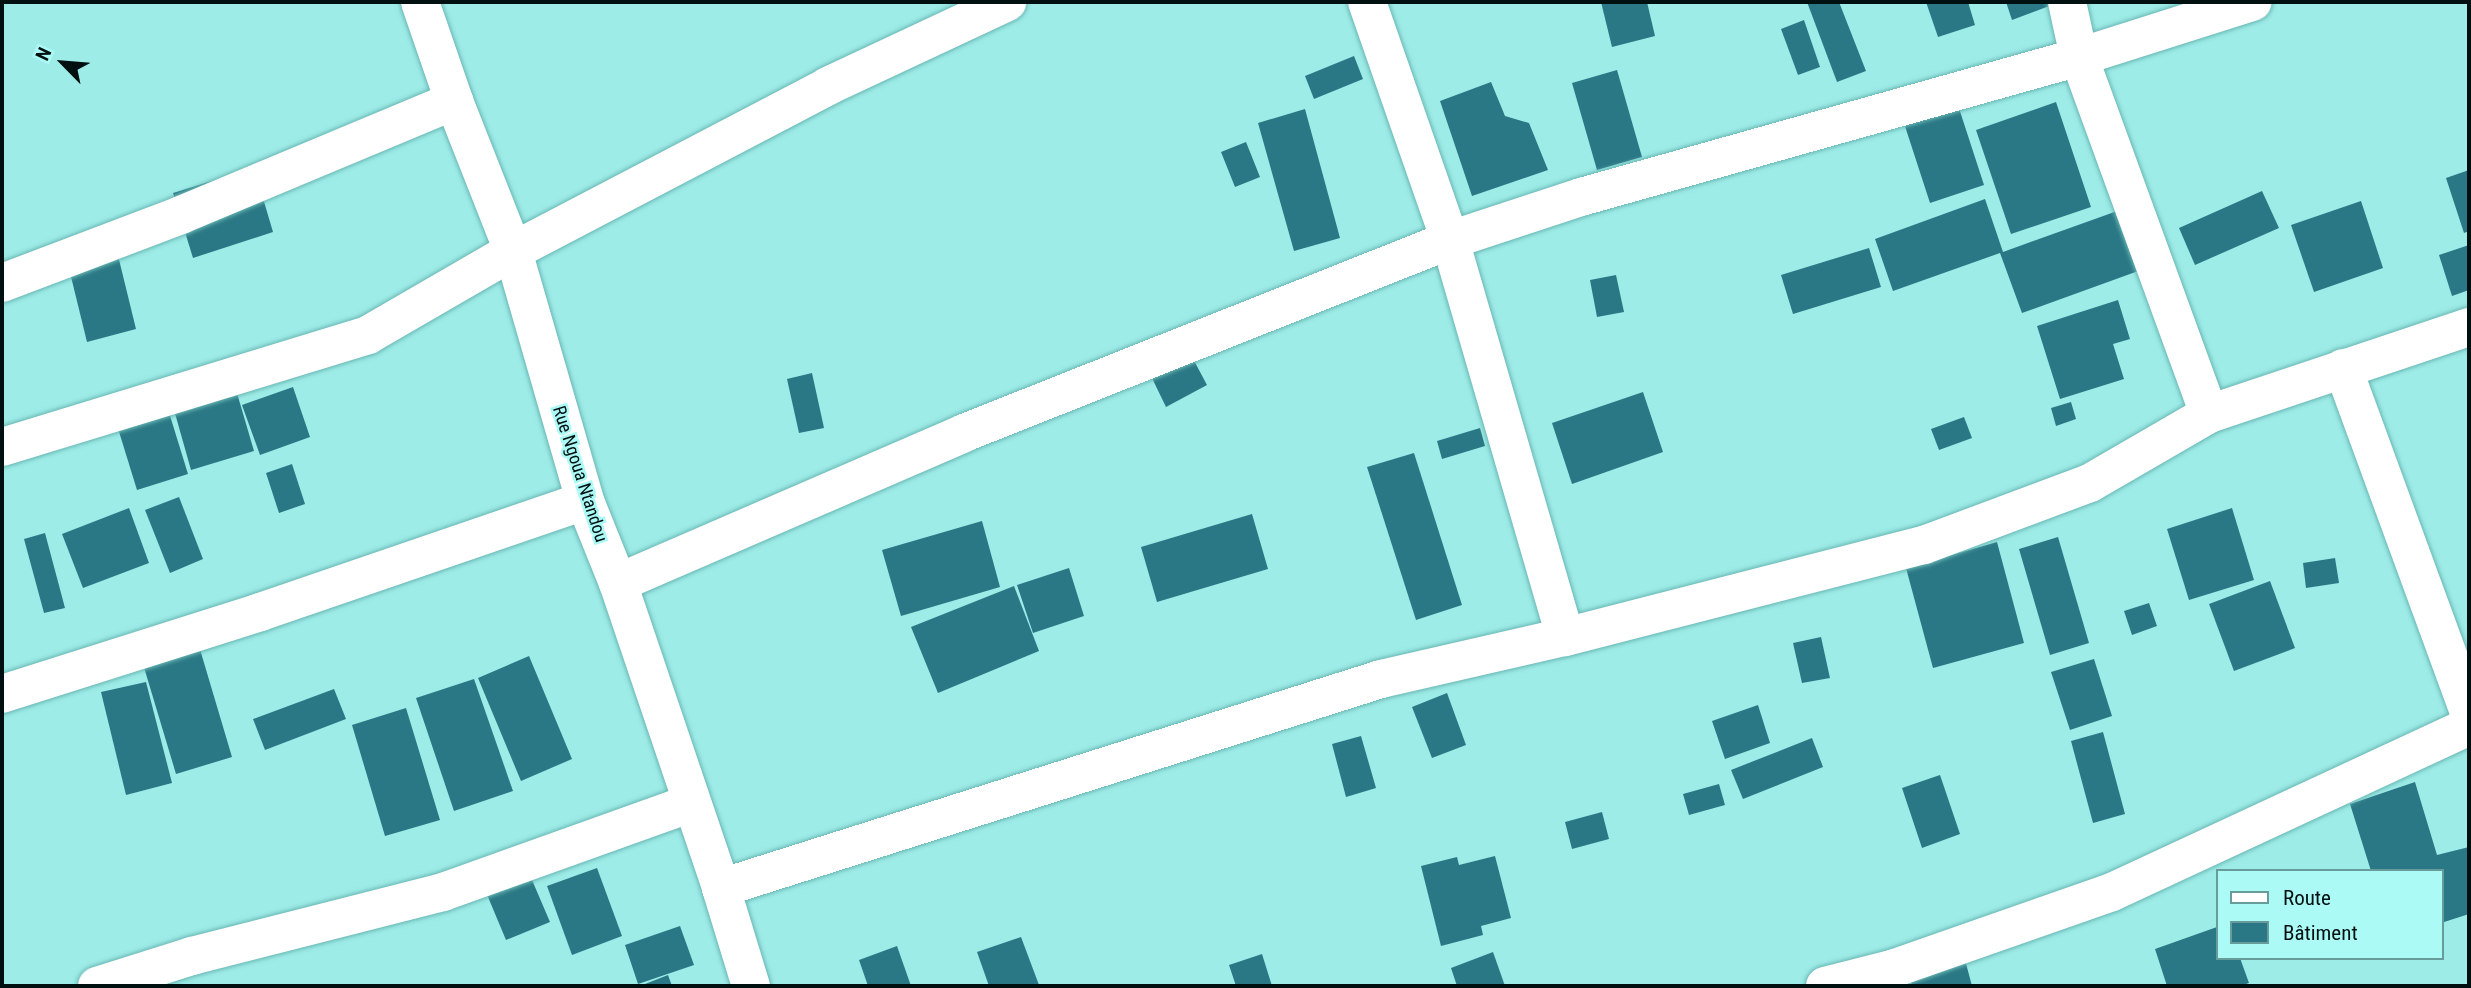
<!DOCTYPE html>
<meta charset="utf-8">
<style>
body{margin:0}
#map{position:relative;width:2471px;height:988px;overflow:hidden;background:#9eece8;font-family:"Roboto Condensed",sans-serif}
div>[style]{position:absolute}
.building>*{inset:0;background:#2a7885}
.roads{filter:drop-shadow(0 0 2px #69b6b3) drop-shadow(0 0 2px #69b6b3)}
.street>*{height:38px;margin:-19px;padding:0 19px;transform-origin:19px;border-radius:19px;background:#fff}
span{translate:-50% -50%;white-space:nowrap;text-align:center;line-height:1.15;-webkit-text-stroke:5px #acfaf6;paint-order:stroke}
.street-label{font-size:18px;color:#001010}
.frame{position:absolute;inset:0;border:4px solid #001010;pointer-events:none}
.legend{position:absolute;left:2216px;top:869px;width:228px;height:91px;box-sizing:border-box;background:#acfaf6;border:2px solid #679c9a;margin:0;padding:9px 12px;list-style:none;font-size:21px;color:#001010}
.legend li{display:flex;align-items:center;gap:14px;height:35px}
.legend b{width:35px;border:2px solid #679c9a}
.north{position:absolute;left:28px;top:28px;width:70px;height:70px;-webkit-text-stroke:5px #acfaf6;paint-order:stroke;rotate:295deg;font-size:19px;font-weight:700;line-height:28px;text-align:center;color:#001010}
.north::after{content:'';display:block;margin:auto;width:24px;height:32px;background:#001010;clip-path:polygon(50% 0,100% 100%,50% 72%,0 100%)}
</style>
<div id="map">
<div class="building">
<div style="clip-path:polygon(1601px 2px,1647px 2px,1655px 36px,1612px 47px)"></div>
<div style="clip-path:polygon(1807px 2px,1839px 2px,1866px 71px,1837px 82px)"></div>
<div style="clip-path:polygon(1926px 2px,1968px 2px,1975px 25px,1938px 37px)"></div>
<div style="clip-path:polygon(2006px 2px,2060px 2px,2012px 20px)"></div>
<div style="clip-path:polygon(1804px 20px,1820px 67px,1798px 75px,1781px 29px)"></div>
<div style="clip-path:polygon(1354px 56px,1363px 79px,1314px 99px,1305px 76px)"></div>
<div style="clip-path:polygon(1617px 70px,1642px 157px,1597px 170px,1572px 83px)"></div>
<div style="clip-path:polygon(1491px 82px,1505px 116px,1529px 123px,1548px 170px,1472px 196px,1440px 101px)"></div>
<div style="clip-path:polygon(1956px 99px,1984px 185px,1930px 203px,1902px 117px)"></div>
<div style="clip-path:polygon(2056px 102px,2091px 207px,2011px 234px,1976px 130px)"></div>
<div style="clip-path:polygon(1305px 109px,1340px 238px,1294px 251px,1258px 123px)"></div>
<div style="clip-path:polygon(1246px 142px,1260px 177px,1235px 187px,1221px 152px)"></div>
<div style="clip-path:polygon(254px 168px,273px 232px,193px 258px,173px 193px)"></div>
<div style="clip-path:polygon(2469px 170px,2469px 231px,2464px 233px,2446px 178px)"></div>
<div style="clip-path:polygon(2262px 191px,2279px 228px,2195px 265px,2179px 228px)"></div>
<div style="clip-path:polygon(1985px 199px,2003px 252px,2120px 210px,2141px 270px,2022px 313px,2000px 253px,1893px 291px,1875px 239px)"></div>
<div style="clip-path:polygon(2361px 201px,2383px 268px,2314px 292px,2291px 225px)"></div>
<div style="clip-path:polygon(113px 235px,136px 329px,87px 342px,64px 248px)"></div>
<div style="clip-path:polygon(2469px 245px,2469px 290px,2452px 296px,2439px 255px)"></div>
<div style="clip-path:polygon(1869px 248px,1881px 287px,1793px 314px,1781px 275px)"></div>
<div style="clip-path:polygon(1616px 275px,1624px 312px,1597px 317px,1590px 280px)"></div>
<div style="clip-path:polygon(2118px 300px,2130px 339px,2113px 344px,2124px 379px,2060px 399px,2037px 326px)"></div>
<div style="clip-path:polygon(1191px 355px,1207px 385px,1166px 407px,1151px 376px)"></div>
<div style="clip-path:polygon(229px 366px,254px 451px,191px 470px,167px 385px)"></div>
<div style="clip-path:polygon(812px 373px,824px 428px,799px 433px,787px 379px)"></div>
<div style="clip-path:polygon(293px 387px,310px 437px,260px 455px,242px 405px)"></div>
<div style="clip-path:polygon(1643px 392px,1663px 452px,1572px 484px,1552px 423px)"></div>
<div style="clip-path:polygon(163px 393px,188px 474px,137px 490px,112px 409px)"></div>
<div style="clip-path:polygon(2071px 402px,2076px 419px,2056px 426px,2051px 408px)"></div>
<div style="clip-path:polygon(1964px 417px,1972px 438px,1939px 450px,1931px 429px)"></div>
<div style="clip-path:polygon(1480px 428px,1485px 446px,1442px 459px,1437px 441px)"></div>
<div style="clip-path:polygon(1414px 453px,1462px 605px,1416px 620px,1367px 467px)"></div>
<div style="clip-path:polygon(292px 464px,305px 504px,279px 513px,266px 473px)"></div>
<div style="clip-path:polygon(179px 497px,203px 559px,170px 573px,145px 510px)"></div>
<div style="clip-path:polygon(129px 508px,149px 563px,83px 588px,62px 534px)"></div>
<div style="clip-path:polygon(2232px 508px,2254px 580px,2189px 600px,2167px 529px)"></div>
<div style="clip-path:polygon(1252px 514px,1268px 569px,1157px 602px,1141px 547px)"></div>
<div style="clip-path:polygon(982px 521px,1000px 587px,901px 616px,882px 550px)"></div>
<div style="clip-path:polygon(45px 533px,65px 608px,44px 613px,24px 539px)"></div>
<div style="clip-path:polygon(2058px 537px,2089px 643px,2050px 655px,2019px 549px)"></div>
<div style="clip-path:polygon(1997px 542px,2024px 643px,1933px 668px,1906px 568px)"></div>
<div style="clip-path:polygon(2335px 558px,2339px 583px,2306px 588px,2303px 563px)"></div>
<div style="clip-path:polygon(1069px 568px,1084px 616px,1033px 633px,1017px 585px)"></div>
<div style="clip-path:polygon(2270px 581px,2295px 648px,2234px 671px,2209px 604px)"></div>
<div style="clip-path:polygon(1014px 586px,1039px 651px,938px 693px,911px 627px)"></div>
<div style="clip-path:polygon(2149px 603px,2157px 626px,2132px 635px,2124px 611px)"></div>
<div style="clip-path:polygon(1821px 637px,1830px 678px,1802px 683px,1793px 643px)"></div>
<div style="clip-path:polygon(199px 646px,232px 757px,176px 774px,143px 664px)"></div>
<div style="clip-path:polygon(529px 656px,572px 759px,521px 781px,478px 678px)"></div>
<div style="clip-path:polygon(2094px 659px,2112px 716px,2070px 730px,2051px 672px)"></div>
<div style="clip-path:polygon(474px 679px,513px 791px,454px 811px,416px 698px)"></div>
<div style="clip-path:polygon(146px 682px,172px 783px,126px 795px,101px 692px)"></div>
<div style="clip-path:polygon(334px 689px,346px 719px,265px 750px,253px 719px)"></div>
<div style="clip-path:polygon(1447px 693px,1466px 745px,1432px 758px,1412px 707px)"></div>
<div style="clip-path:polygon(1758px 705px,1770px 743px,1725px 759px,1712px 721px)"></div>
<div style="clip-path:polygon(406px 708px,440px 820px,385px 836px,352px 725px)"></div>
<div style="clip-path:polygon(2103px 732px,2125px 814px,2093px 823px,2071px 741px)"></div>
<div style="clip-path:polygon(1361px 736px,1376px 788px,1346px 797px,1332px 744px)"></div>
<div style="clip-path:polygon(1812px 738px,1823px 767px,1743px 799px,1731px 770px)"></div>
<div style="clip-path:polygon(1940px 775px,1960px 834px,1922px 848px,1902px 788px)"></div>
<div style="clip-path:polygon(2415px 782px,2437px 855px,2469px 847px,2469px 914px,2441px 923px,2441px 871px,2371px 871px,2350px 804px)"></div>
<div style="clip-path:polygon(1719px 784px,1725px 805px,1689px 815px,1683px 794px)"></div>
<div style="clip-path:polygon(1602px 812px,1609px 839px,1572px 849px,1565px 822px)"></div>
<div style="clip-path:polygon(1495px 856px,1511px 918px,1481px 926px,1483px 935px,1441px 946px,1421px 866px,1457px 857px,1459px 865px)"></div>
<div style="clip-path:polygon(526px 866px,550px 922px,506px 940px,483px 885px)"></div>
<div style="clip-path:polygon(597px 868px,622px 936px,572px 955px,547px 886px)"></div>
<div style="clip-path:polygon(680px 926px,694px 965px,638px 984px,625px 945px)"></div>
<div style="clip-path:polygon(2217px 927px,2217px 958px,2240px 958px,2249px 983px,2240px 986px,2167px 986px,2155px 949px)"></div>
<div style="clip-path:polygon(1021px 937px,1039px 985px,989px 986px,977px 952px)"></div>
<div style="clip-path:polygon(897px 946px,911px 986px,868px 986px,859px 960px)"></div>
<div style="clip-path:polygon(1493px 952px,1505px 986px,1457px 986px,1451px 968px)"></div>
<div style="clip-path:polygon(1262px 954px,1272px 986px,1236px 986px,1229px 965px)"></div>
<div style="clip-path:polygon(1964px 956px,1972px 986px,1912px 986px,1908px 970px)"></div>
<div style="clip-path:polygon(668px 975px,672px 986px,640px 986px)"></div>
</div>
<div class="roads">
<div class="street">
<div style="left:420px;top:2px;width:105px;rotate:71deg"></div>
<div style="left:454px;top:101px;width:161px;rotate:68.5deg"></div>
<div style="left:513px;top:251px;width:260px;rotate:73.9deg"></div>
<div style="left:585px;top:501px;width:88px;rotate:68.1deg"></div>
<div style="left:618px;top:583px;width:322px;rotate:71.3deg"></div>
<div style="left:721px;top:888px;width:102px;rotate:73deg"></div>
<div style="left:1367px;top:2px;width:252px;rotate:70.8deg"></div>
<div style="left:1450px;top:240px;width:413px;rotate:73.8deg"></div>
<div style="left:2067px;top:2px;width:56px;rotate:77.7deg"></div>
<div style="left:2079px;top:57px;width:380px;rotate:70deg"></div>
<div style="left:2px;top:283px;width:191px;rotate:-20.8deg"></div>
<div style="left:181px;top:215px;width:296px;rotate:-22.7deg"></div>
<div style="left:2343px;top:368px;width:366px;rotate:69.9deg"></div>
<div style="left:2px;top:447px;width:383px;rotate:-17deg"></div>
<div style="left:368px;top:335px;width:168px;rotate:-30.1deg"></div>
<div style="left:513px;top:251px;width:356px;rotate:-27.6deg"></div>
<div style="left:828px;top:86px;width:198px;rotate:-25.1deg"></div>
<div style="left:618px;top:583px;width:377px;rotate:-23.4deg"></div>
<div style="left:964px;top:433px;width:523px;rotate:-21.66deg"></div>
<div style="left:1450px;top:240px;width:138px;rotate:-18.2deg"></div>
<div style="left:1581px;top:197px;width:517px;rotate:-15.7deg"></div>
<div style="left:2079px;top:57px;width:182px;rotate:-17.6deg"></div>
<div style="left:2px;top:694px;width:271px;rotate:-17.6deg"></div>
<div style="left:260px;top:612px;width:343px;rotate:-18.9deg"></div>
<div style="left:721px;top:888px;width:692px;rotate:-17.57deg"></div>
<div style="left:1381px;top:679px;width:189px;rotate:-12.9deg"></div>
<div style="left:1565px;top:637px;width:371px;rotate:-14.4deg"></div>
<div style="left:1924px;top:545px;width:177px;rotate:-20.5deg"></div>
<div style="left:2090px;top:483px;width:138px;rotate:-30.1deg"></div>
<div style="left:2209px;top:414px;width:274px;rotate:-18.5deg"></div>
<div style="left:97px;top:986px;width:100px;rotate:-17.5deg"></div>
<div style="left:192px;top:956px;width:259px;rotate:-14.3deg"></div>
<div style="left:443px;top:892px;width:264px;rotate:-19.7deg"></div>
<div style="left:1825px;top:986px;width:72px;rotate:-14.4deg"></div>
<div style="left:1895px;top:968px;width:230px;rotate:-19.3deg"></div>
<div style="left:2112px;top:892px;width:394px;rotate:-24.9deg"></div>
</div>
</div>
<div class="street-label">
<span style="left:580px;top:474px;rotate:72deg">Rue Ngoua Ntandou</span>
</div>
<div class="frame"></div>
<ul class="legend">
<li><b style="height:9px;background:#fff"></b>Route</li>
<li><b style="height:19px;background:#2a7885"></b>Bâtiment</li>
</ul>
<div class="north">N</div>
</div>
